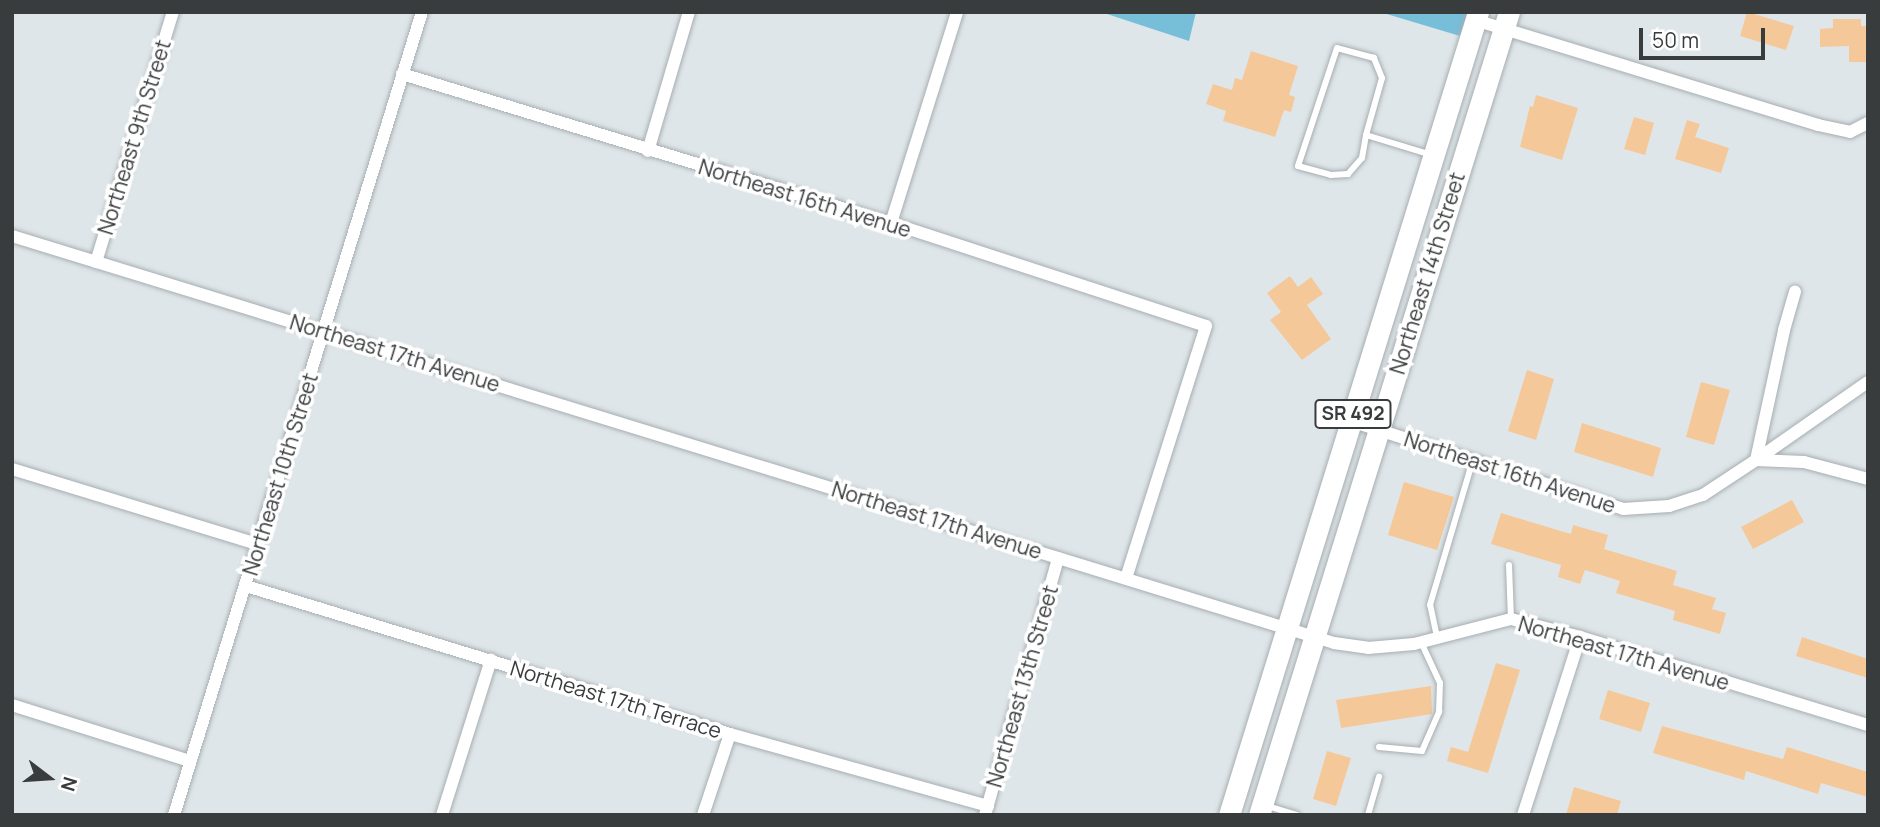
<!DOCTYPE html>
<style>
body{margin:0}
#map{position:relative;width:1880px;height:827px;overflow:hidden;background:#dfe6e9;font-family:Manrope,sans-serif}
div>[style]{position:absolute}
.forest>*{inset:0;background:#77bed8}
.building>*{inset:0;background:#f5c899}
.roads{filter:drop-shadow(0 0 2px #a7aeb1) drop-shadow(0 0 2px #a7aeb1)}
.lane>*{height:6px;margin:-3px;padding:0 3px;transform-origin:3px;border-radius:3px;background:#fff}
.street>*{height:12px;margin:-6px;padding:0 6px;transform-origin:6px;border-radius:6px;background:#fff}
.primary>*{height:21px;margin:-10.5px;padding:0 10.5px;transform-origin:10.5px;border-radius:10.5px;background:#fff}
span{translate:-50% -50%;white-space:nowrap;text-align:center;line-height:1.15;-webkit-text-stroke:7px #fff;paint-order:stroke}
.shield-label span{padding:2px 5px;background:#fff;border:2px solid;border-radius:5px;-webkit-text-stroke-width:0}
.shield-label{font-size:19px;color:#393c3d;font-weight:700}
.street-label{font-size:21px;color:#393c3d}
.frame{position:absolute;inset:0;border:14px solid #393c3d;pointer-events:none}
.north{position:absolute;left:14px;top:743px;width:70px;height:70px;-webkit-text-stroke:5px #fff;paint-order:stroke;rotate:107deg;font-size:19px;font-weight:700;line-height:28px;text-align:center;color:#393c3d}
.north::after{content:'';display:block;margin:auto;width:24px;height:32px;background:#393c3d;clip-path:polygon(50% 0,100% 100%,50% 72%,0 100%)}
.scale{position:absolute;left:1639px;top:28px;width:126px;height:32px;box-sizing:border-box;border:4px solid #393c3d;border-top:0;padding-left:9px;font-size:21px;line-height:24px;white-space:nowrap;color:#393c3d;-webkit-text-stroke:5px #fff;paint-order:stroke}
</style>
<div id="map">
<div class="forest">
<div style="clip-path:polygon(1101px 12px,1196px 12px,1189px 41px)"></div>
<div style="clip-path:polygon(1380px 12px,1468px 12px,1460px 36px)"></div>
</div>
<div class="building">
<div style="clip-path:polygon(1747px 12px,1794px 26px,1786px 50px,1740px 36px)"></div>
<div style="clip-path:polygon(1833px 19px,1861px 19px,1861px 26px,1868px 26px,1868px 62px,1849px 62px,1849px 46px,1820px 47px,1820px 29px,1833px 28px)"></div>
<div style="clip-path:polygon(1251px 51px,1298px 66px,1289px 95px,1295px 97px,1291px 112px,1284px 110px,1275px 137px,1223px 121px,1226px 111px,1206px 104px,1213px 84px,1232px 90px,1235px 78px,1242px 80px)"></div>
<div style="clip-path:polygon(1536px 95px,1578px 108px,1562px 160px,1520px 147px,1530px 106px,1533px 107px)"></div>
<div style="clip-path:polygon(1634px 117px,1654px 123px,1645px 155px,1624px 149px)"></div>
<div style="clip-path:polygon(1687px 120px,1700px 124px,1695px 137px,1729px 148px,1721px 173px,1675px 159px)"></div>
<div style="clip-path:polygon(1290px 276px,1298px 287px,1311px 277px,1323px 294px,1307px 305px,1331px 339px,1302px 360px,1270px 320px,1281px 312px,1267px 293px)"></div>
<div style="clip-path:polygon(1527px 370px,1554px 379px,1536px 440px,1508px 431px)"></div>
<div style="clip-path:polygon(1701px 382px,1730px 390px,1714px 445px,1686px 437px)"></div>
<div style="clip-path:polygon(1582px 423px,1661px 448px,1653px 477px,1574px 452px)"></div>
<div style="clip-path:polygon(1404px 482px,1454px 497px,1437px 550px,1388px 535px)"></div>
<div style="clip-path:polygon(1792px 500px,1804px 522px,1753px 549px,1741px 527px)"></div>
<div style="clip-path:polygon(1501px 513px,1571px 534px,1573px 525px,1608px 535px,1604px 549px,1677px 571px,1673px 585px,1716px 598px,1712px 609px,1726px 613px,1720px 634px,1673px 620px,1675px 611px,1616px 593px,1620px 581px,1585px 570px,1580px 584px,1558px 577px,1561px 565px,1491px 544px)"></div>
<div style="clip-path:polygon(1802px 637px,1868px 659px,1868px 678px,1796px 656px)"></div>
<div style="clip-path:polygon(1496px 663px,1520px 670px,1488px 773px,1447px 761px,1451px 747px,1468px 752px)"></div>
<div style="clip-path:polygon(1431px 686px,1432px 714px,1341px 728px,1336px 700px)"></div>
<div style="clip-path:polygon(1608px 690px,1650px 703px,1641px 732px,1599px 719px)"></div>
<div style="clip-path:polygon(1662px 726px,1783px 759px,1787px 747px,1868px 772px,1868px 797px,1821px 783px,1818px 794px,1746px 771px,1744px 780px,1653px 753px)"></div>
<div style="clip-path:polygon(1327px 751px,1351px 758px,1336px 806px,1313px 799px)"></div>
<div style="clip-path:polygon(1574px 787px,1621px 801px,1617px 815px,1566px 815px)"></div>
</div>
<div class="roads">
<div class="lane">
<div style="left:1366px;top:135px;width:59px;rotate:-74.3deg"></div>
<div style="left:1382px;top:78px;width:22px;rotate:-112deg"></div>
<div style="left:1374px;top:58px;width:38px;rotate:-165deg"></div>
<div style="left:1337px;top:48px;width:124px;rotate:108.3deg"></div>
<div style="left:1298px;top:166px;width:34px;rotate:15deg"></div>
<div style="left:1331px;top:175px;width:17px;rotate:-3deg"></div>
<div style="left:1348px;top:174px;width:21px;rotate:-49deg"></div>
<div style="left:1362px;top:158px;width:23px;rotate:-80deg"></div>
<div style="left:1366px;top:135px;width:69px;rotate:16.9deg"></div>
<div style="left:1509px;top:565px;width:54px;rotate:87.9deg"></div>
<div style="left:1437px;top:637px;width:33px;rotate:-102deg"></div>
<div style="left:1430px;top:605px;width:151px;rotate:-73.5deg"></div>
<div style="left:1379px;top:747px;width:43px;rotate:5.3deg"></div>
<div style="left:1422px;top:751px;width:43px;rotate:-66.4deg"></div>
<div style="left:1439px;top:712px;width:29px;rotate:-88deg"></div>
<div style="left:1440px;top:683px;width:45px;rotate:-114.9deg"></div>
<div style="left:1264px;top:805px;width:34px;rotate:17deg"></div>
<div style="left:1368px;top:815px;width:40px;rotate:-74deg"></div>
</div>
<div class="street">
<div style="left:1475px;top:20px;width:359px;rotate:17deg"></div>
<div style="left:1818px;top:125px;width:33px;rotate:12deg"></div>
<div style="left:1850px;top:132px;width:20px;rotate:-27deg"></div>
<div style="left:402px;top:74px;width:511px;rotate:16.95deg"></div>
<div style="left:891px;top:223px;width:331px;rotate:18.1deg"></div>
<div style="left:1206px;top:326px;width:264px;rotate:107.6deg"></div>
<div style="left:648px;top:151px;width:145px;rotate:-73.6deg"></div>
<div style="left:891px;top:223px;width:221px;rotate:-72.6deg"></div>
<div style="left:12px;top:236px;width:1383px;rotate:17.11deg"></div>
<div style="left:1334px;top:643px;width:34px;rotate:8deg"></div>
<div style="left:1368px;top:648px;width:46px;rotate:-5deg"></div>
<div style="left:1414px;top:644px;width:100px;rotate:-14.5deg"></div>
<div style="left:1511px;top:619px;width:71px;rotate:14.6deg"></div>
<div style="left:1580px;top:637px;width:301px;rotate:17deg"></div>
<div style="left:96px;top:262px;width:262px;rotate:-72.9deg"></div>
<div style="left:1351px;top:421px;width:286px;rotate:17.9deg"></div>
<div style="left:1623px;top:509px;width:46px;rotate:-3.7deg"></div>
<div style="left:1669px;top:506px;width:36px;rotate:-18deg"></div>
<div style="left:1703px;top:495px;width:64px;rotate:-33.4deg"></div>
<div style="left:1756px;top:460px;width:48px;rotate:2.4deg"></div>
<div style="left:1804px;top:462px;width:66px;rotate:14.9deg"></div>
<div style="left:1756px;top:460px;width:133px;rotate:-77.8deg"></div>
<div style="left:1784px;top:330px;width:40px;rotate:-74deg"></div>
<div style="left:1756px;top:460px;width:136px;rotate:-34.9deg"></div>
<div style="left:12px;top:469px;width:257px;rotate:17deg"></div>
<div style="left:246px;top:586px;width:506px;rotate:17deg"></div>
<div style="left:730px;top:734px;width:268px;rotate:15.6deg"></div>
<div style="left:12px;top:705px;width:187px;rotate:17.5deg"></div>
<div style="left:174px;top:815px;width:840px;rotate:-72.84deg"></div>
<div style="left:442px;top:815px;width:163px;rotate:-72.5deg"></div>
<div style="left:703px;top:815px;width:85px;rotate:-71.6deg"></div>
<div style="left:985px;top:815px;width:267px;rotate:-74.1deg"></div>
<div style="left:1523px;top:815px;width:187px;rotate:-72.2deg"></div>
</div>
<div class="primary">
<div style="left:1229px;top:815px;width:841px;rotate:-72.77deg"></div>
<div style="left:1259px;top:815px;width:841px;rotate:-72.71deg"></div>
</div>
</div>
<div class="shield-label">
<span style="left:1353px;top:414px">SR 492</span>
</div>
<div class="street-label">
<span style="left:134px;top:137px;rotate:-73deg">Northeast 9th Street</span>
<span style="left:805px;top:198px;rotate:17deg">Northeast 16th Avenue</span>
<span style="left:1427px;top:273px;rotate:-73deg">Northeast 14th Street</span>
<span style="left:395px;top:353px;rotate:17deg">Northeast 17th Avenue</span>
<span style="left:1510px;top:472px;rotate:18deg">Northeast 16th Avenue</span>
<span style="left:280px;top:474px;rotate:-73deg">Northeast 10th Street</span>
<span style="left:937px;top:520px;rotate:17deg">Northeast 17th Avenue</span>
<span style="left:1624px;top:653px;rotate:16deg">Northeast 17th Avenue</span>
<span style="left:1022px;top:686px;rotate:-74deg">Northeast 13th Street</span>
<span style="left:616px;top:699px;rotate:17deg">Northeast 17th Terrace</span>
</div>
<div class="frame"></div>
<div class="north">N</div>
<div class="scale">50 m</div>
</div>
